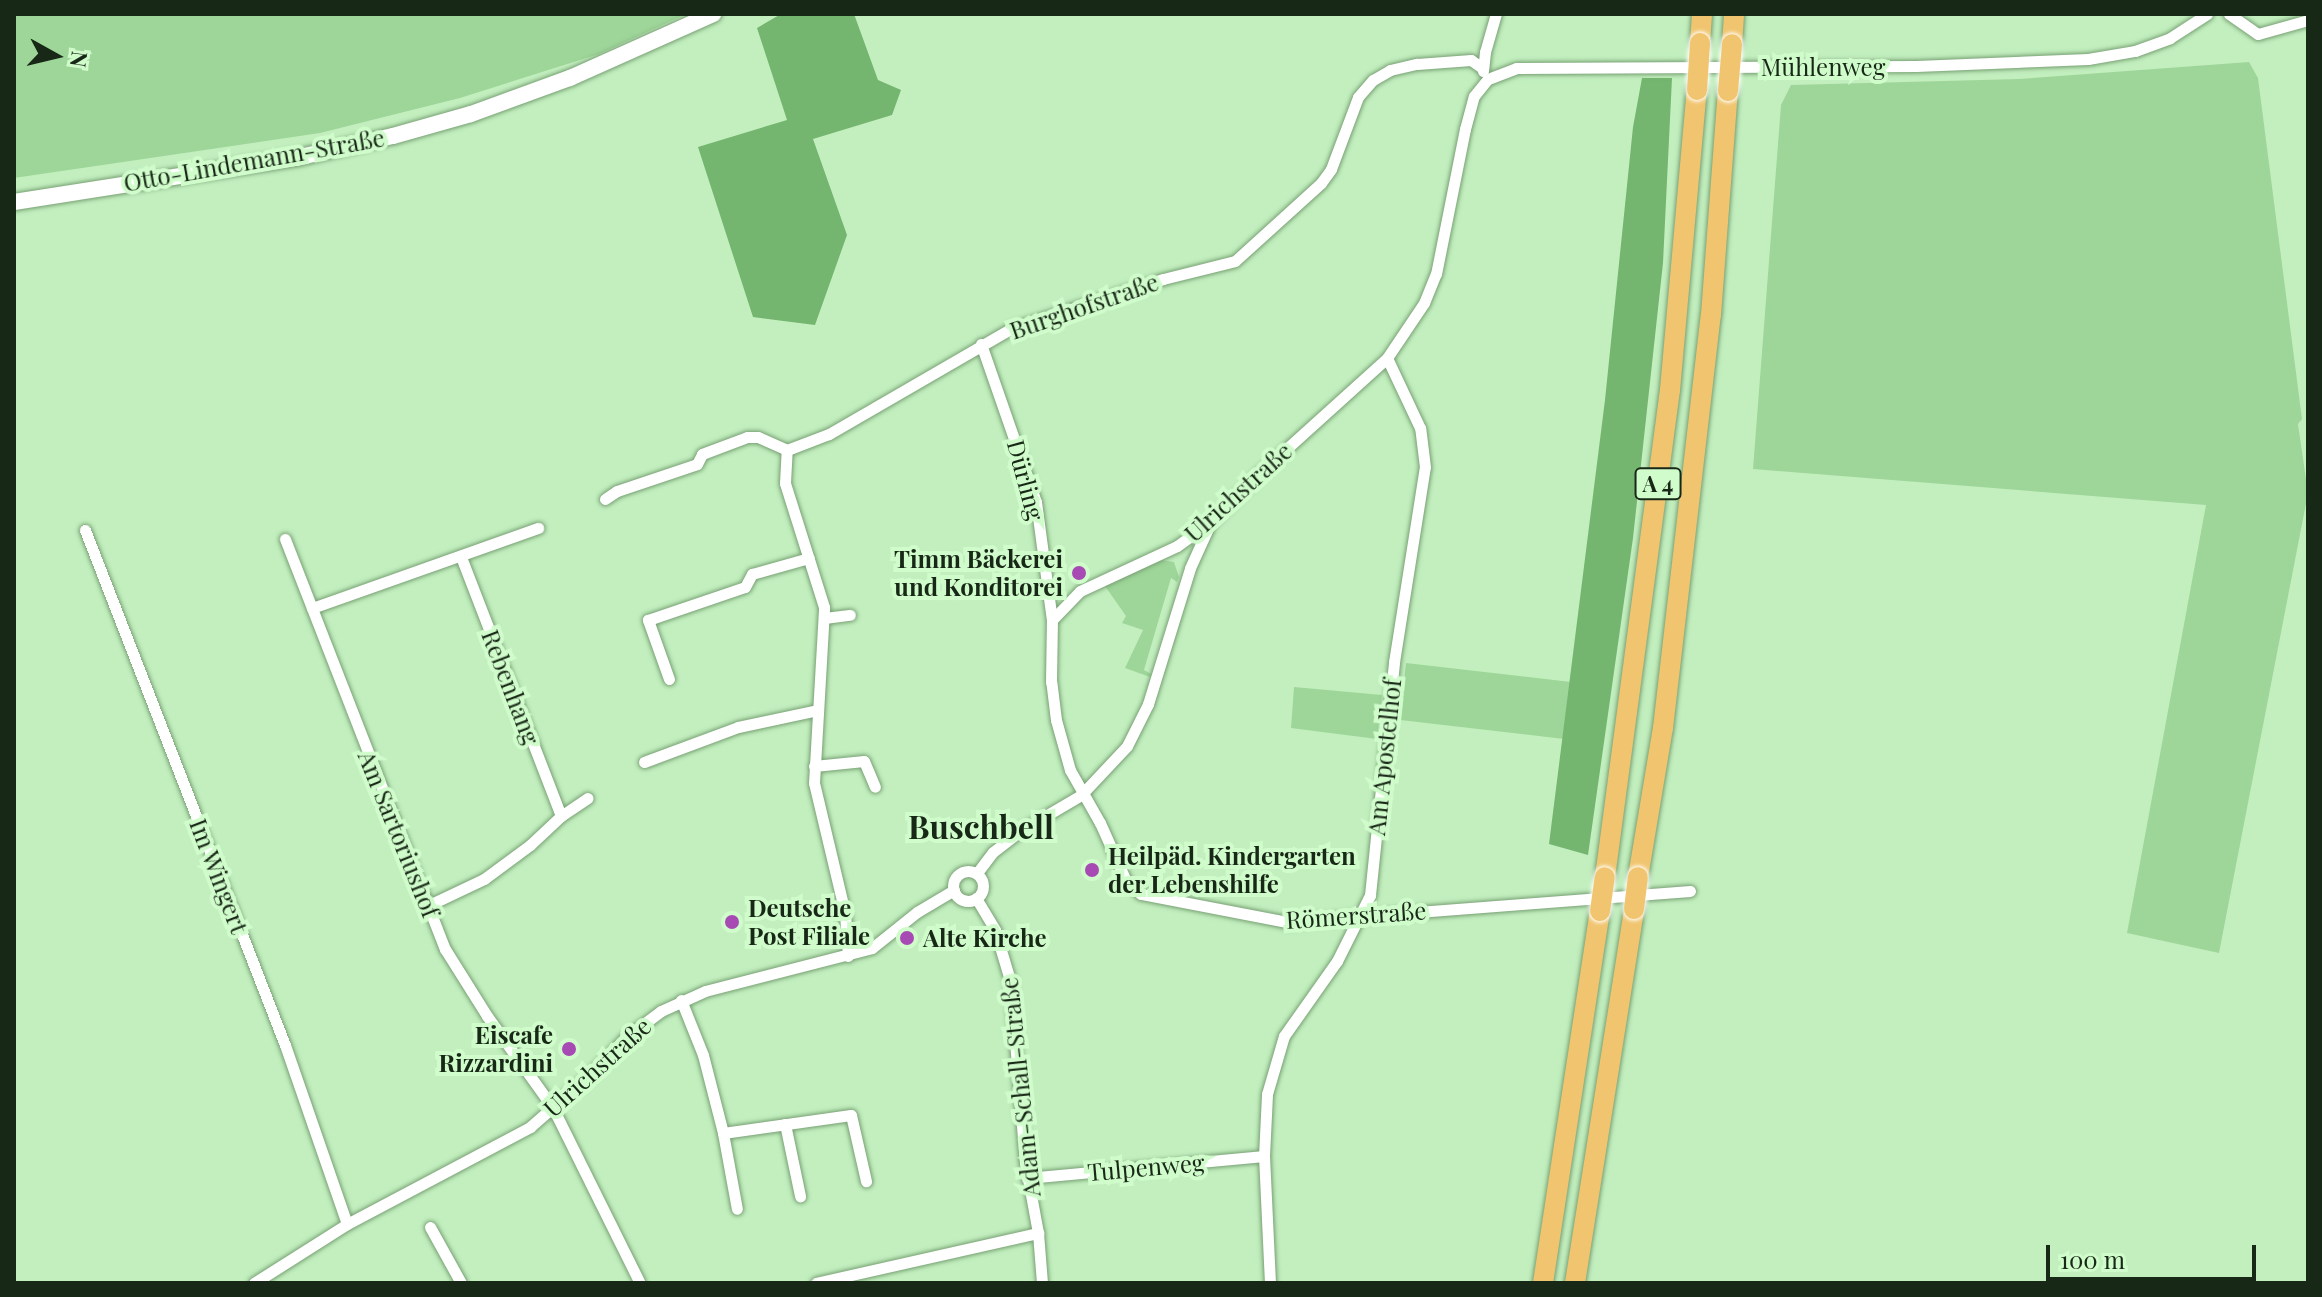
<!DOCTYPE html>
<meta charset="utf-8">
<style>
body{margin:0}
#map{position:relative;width:2322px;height:1297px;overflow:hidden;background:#c3efbf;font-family:"Playfair Display",serif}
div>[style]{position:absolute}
.green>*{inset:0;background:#9ed699}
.forest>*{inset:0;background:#74b56f}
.roads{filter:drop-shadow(0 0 2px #78a174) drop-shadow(0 0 2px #78a174)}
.street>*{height:11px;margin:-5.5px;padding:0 5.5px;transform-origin:5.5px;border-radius:5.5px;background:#fff}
.street>.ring{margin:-5.5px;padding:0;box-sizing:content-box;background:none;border:11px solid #fff;border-radius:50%}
.secondary>*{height:16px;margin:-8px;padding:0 8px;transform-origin:8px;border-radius:8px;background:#fff}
.highway>*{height:20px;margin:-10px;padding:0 10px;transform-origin:10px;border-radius:10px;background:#f1c56f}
.bridges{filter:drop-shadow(0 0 2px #fff) drop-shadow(0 0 2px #fff)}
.highway-bridge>*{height:20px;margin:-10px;padding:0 10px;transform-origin:10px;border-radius:10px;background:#f1c56f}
.dots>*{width:22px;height:22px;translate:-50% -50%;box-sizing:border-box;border:4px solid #d0fccc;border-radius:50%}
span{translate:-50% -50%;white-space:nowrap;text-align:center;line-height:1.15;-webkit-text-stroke:8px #d0fccc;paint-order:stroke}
.shield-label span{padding:2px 6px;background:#d0fccc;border:2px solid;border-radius:6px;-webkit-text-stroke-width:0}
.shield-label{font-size:22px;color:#182816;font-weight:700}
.street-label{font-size:24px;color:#182816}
.poi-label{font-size:24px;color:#182816;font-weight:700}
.right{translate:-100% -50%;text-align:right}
.left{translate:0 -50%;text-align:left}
.district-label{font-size:32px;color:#182816;font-weight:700}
.frame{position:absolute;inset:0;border:16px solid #182816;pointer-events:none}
.north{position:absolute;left:16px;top:16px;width:80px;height:80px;-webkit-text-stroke:6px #d0fccc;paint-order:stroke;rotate:98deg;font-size:22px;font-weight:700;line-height:32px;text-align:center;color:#182816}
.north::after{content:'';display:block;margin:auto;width:28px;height:36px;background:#182816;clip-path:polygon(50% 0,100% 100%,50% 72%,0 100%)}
.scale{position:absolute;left:2046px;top:1245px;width:210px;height:36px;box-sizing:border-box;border:4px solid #182816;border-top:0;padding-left:10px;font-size:24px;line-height:28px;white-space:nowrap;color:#182816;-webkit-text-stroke:6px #d0fccc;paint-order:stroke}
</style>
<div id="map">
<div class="green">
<div style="clip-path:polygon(14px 14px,686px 14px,599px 54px,460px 98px,320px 133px,14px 178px)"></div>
<div style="clip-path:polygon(2249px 62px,2258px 78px,2302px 419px,2298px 424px,2308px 493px,2219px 953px,2127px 933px,2206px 505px,1753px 469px,1781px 105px,1791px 85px,2019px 79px)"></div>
<div style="clip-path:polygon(1160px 560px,1174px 562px,1179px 577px,1177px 582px,1171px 578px,1144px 670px,1151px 674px,1150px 677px,1125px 668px,1143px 630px,1122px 623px,1126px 616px,1105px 586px)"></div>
<div style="clip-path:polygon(1406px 663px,1571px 682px,1564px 739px,1400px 720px)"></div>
<div style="clip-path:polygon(1294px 687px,1382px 695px,1377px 739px,1291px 728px)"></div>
</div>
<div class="forest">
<div style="clip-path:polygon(781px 14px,854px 14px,878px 80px,901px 90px,892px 115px,813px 139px,847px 235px,815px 325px,753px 317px,698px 147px,787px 120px,757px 28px)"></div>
<div style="clip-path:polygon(1642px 78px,1672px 78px,1663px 263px,1633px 538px,1588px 855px,1549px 844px,1605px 400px,1633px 127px)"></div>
</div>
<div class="roads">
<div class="street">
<div style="left:2229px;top:14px;width:35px;rotate:35deg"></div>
<div style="left:2258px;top:34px;width:52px;rotate:-15.6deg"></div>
<div style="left:1483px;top:71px;width:19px;rotate:-84deg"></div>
<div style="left:1485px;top:52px;width:40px;rotate:-74deg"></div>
<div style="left:981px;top:344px;width:167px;rotate:70.8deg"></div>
<div style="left:1036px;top:502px;width:119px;rotate:82.3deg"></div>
<div style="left:605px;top:499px;width:14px;rotate:-34deg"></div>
<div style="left:617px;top:491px;width:84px;rotate:-18.6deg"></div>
<div style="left:697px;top:464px;width:11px;rotate:-63deg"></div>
<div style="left:702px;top:454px;width:48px;rotate:-20.7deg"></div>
<div style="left:747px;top:437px;width:11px"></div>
<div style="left:758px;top:437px;width:32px;rotate:24deg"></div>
<div style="left:85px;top:530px;width:552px;rotate:68.78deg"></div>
<div style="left:285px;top:1045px;width:189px;rotate:70.9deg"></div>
<div style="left:285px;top:539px;width:440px;rotate:68.7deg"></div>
<div style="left:445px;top:949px;width:79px;rotate:57.9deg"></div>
<div style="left:487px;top:1016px;width:113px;rotate:54.3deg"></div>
<div style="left:553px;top:1108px;width:195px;rotate:63.6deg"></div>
<div style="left:312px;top:608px;width:240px;rotate:-19.5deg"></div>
<div style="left:824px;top:618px;width:26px;rotate:-7deg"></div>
<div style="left:669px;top:679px;width:63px;rotate:-109.6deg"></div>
<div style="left:648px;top:620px;width:102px;rotate:-18.8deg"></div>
<div style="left:745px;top:587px;width:15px;rotate:-62deg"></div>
<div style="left:752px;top:574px;width:59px;rotate:-15.7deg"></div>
<div style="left:644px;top:762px;width:100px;rotate:-20.4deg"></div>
<div style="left:738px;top:727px;width:81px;rotate:-12.1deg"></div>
<div style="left:814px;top:766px;width:50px;rotate:-5.7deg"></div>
<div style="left:864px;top:761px;width:28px;rotate:67deg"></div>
<div style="left:561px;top:816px;width:32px;rotate:-34deg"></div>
<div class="ring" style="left:953px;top:871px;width:19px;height:19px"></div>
<div style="left:977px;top:873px;width:26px;rotate:-53deg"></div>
<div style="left:993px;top:852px;width:34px;rotate:-38deg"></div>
<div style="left:1020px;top:831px;width:71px;rotate:-30.5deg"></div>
<div style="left:1081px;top:795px;width:67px;rotate:-46.8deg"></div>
<div style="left:1127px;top:746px;width:47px;rotate:-63.4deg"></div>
<div style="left:1148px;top:704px;width:142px;rotate:-72.8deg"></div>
<div style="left:1190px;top:568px;width:48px;rotate:-65.6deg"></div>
<div style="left:1690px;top:891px;width:404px;rotate:175.6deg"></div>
<div style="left:1287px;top:922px;width:149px;rotate:-169.1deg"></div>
<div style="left:1141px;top:894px;width:20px;rotate:-139deg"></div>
<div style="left:1126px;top:881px;width:64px;rotate:-114.1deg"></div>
<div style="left:1100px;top:823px;width:61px;rotate:-119.5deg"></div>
<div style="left:1070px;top:770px;width:52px;rotate:-105.6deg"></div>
<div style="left:1056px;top:720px;width:38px;rotate:-97deg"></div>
<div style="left:1051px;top:682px;width:62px;rotate:-89.1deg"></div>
<div style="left:1052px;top:620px;width:40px;rotate:-46deg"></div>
<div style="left:1080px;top:591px;width:107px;rotate:-24.9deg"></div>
<div style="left:1177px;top:546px;width:44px;rotate:-35.8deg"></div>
<div style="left:1213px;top:520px;width:69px;rotate:-45deg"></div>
<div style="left:1262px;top:471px;width:169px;rotate:-42.1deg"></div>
<div style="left:1387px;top:358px;width:66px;rotate:-56.1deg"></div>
<div style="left:1424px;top:303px;width:31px;rotate:-68deg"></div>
<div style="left:1436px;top:274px;width:148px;rotate:-78.7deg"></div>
<div style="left:1465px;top:129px;width:34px;rotate:-75deg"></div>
<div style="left:1474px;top:96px;width:22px;rotate:-51deg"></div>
<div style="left:1488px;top:79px;width:30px;rotate:-21deg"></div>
<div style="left:1516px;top:68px;width:400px;rotate:-0.3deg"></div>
<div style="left:1916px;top:66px;width:172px;rotate:-2.3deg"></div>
<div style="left:2088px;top:59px;width:48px;rotate:-9.7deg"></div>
<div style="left:2135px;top:51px;width:37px;rotate:-20deg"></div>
<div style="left:2170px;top:38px;width:44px;rotate:-33deg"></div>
<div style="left:976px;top:898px;width:37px;rotate:59deg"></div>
<div style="left:995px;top:930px;width:52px;rotate:73.3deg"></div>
<div style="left:1010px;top:980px;width:183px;rotate:85.3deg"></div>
<div style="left:1025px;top:1162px;width:72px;rotate:79.6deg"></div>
<div style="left:1038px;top:1233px;width:50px;rotate:85.4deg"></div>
<div style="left:427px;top:906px;width:63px;rotate:-25.3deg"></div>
<div style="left:484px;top:879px;width:57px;rotate:-36.5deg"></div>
<div style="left:530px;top:845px;width:42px;rotate:-43.1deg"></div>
<div style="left:561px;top:816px;width:278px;rotate:-111.1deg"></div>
<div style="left:848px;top:956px;width:43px;rotate:-94deg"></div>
<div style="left:845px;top:913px;width:134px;rotate:-103.4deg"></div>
<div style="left:814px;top:783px;width:176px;rotate:-86.7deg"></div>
<div style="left:824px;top:607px;width:130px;rotate:-107.5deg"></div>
<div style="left:785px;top:483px;width:33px;rotate:-87deg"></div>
<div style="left:787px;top:450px;width:45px;rotate:-20.9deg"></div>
<div style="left:829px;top:434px;width:209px;rotate:-30.1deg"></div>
<div style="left:1010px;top:329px;width:161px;rotate:-18.1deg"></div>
<div style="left:1163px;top:279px;width:74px;rotate:-14deg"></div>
<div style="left:1235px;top:261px;width:116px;rotate:-42.2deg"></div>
<div style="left:1321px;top:183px;width:17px;rotate:-54deg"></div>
<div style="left:1331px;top:169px;width:77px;rotate:-69.4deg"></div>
<div style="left:1358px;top:97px;width:23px;rotate:-49deg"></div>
<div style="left:1373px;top:80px;width:20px;rotate:-30deg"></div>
<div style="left:1390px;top:70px;width:28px;rotate:-13deg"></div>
<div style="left:1417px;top:64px;width:54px;rotate:-4.2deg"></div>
<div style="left:1471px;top:60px;width:12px;rotate:35deg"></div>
<div style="left:681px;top:1000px;width:59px;rotate:68.2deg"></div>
<div style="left:703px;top:1055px;width:81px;rotate:75.6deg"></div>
<div style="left:723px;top:1133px;width:129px;rotate:-8deg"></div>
<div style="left:851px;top:1115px;width:68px;rotate:77.2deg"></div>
<div style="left:785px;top:1124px;width:74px;rotate:78.2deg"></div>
<div style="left:723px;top:1133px;width:77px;rotate:79.6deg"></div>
<div style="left:1027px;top:1178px;width:238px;rotate:-5.3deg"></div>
<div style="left:430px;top:1227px;width:64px;rotate:61deg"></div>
<div style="left:254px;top:1283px;width:110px;rotate:-32.4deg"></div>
<div style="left:347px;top:1224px;width:207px;rotate:-27.9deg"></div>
<div style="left:530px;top:1127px;width:86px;rotate:-41.2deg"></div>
<div style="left:595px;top:1070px;width:44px;rotate:-46.8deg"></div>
<div style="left:625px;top:1038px;width:45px;rotate:-36.9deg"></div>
<div style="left:661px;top:1011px;width:48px;rotate:-24.4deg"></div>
<div style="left:705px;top:991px;width:172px;rotate:-14.4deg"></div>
<div style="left:872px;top:948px;width:58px;rotate:-38.7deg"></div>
<div style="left:917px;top:912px;width:43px;rotate:-30.7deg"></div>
<div style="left:816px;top:1283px;width:228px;rotate:-12.7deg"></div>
<div style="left:1270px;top:1283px;width:127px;rotate:-92.7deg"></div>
<div style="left:1264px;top:1156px;width:62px;rotate:-87.2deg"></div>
<div style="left:1267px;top:1094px;width:60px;rotate:-73.7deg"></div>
<div style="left:1284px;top:1036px;width:92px;rotate:-54.8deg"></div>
<div style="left:1337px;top:961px;width:74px;rotate:-63.4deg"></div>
<div style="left:1370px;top:895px;width:234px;rotate:-84.1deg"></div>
<div style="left:1394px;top:662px;width:197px;rotate:-81deg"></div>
<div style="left:1425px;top:467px;width:39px;rotate:-97deg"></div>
<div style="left:1420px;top:428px;width:77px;rotate:-115.2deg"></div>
</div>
<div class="secondary">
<div style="left:14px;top:202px;width:285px;rotate:-8.9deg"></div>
<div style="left:296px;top:158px;width:99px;rotate:-12.8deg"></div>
<div style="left:393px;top:136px;width:81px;rotate:-15.8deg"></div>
<div style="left:471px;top:114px;width:105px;rotate:-20deg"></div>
<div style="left:570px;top:78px;width:157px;rotate:-24.1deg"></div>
</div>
<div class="highway">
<div style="left:1700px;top:43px;width:29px;rotate:-86deg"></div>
<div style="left:1732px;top:44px;width:30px;rotate:-86deg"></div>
<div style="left:1605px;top:877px;width:491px;rotate:-82.4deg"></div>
<div style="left:1670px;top:390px;width:301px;rotate:-84.9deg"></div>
<div style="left:1638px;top:877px;width:151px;rotate:-80.5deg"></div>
<div style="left:1663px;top:728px;width:416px;rotate:-83.4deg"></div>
<div style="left:1711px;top:315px;width:225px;rotate:-85.7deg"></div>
<div style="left:1543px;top:1283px;width:376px;rotate:-81.3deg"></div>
<div style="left:1575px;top:1283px;width:379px;rotate:-81deg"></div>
</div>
</div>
<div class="bridges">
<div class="highway-bridge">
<div style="left:1697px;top:90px;width:47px;rotate:-86.3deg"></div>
<div style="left:1728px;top:91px;width:47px;rotate:-85.1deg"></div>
<div style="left:1634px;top:909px;width:32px;rotate:-83deg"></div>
<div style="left:1600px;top:911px;width:34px;rotate:-82deg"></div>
</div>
</div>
<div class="dots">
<div style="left:1079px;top:573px;background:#a74ab3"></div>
<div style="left:1092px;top:870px;background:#a74ab3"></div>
<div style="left:732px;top:922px;background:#a74ab3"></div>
<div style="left:907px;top:938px;background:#a74ab3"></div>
<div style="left:569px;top:1049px;background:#a74ab3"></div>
</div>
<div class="shield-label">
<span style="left:1658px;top:484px">A 4</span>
</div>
<div class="street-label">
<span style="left:1823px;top:67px">Mühlenweg</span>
<span style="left:254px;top:160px;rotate:-10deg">Otto-Lindemann-Straße</span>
<span style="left:1084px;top:306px;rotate:-19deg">Burghofstraße</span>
<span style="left:1026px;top:480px;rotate:75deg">Dürling</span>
<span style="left:1238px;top:492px;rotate:-42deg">Ulrichstraße</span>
<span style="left:511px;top:687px;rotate:69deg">Rebenhang</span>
<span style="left:1384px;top:757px;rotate:-84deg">Am Apostelhof</span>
<span style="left:399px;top:834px;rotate:68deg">Am Sartoriushof</span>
<span style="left:219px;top:876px;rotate:69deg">Im Wingert</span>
<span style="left:1356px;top:915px;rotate:-4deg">Römerstraße</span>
<span style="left:597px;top:1067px;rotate:-42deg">Ulrichstraße</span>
<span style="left:1020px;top:1087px;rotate:-96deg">Adam-Schall-Straße</span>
<span style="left:1146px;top:1167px;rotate:-5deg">Tulpenweg</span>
</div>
<div class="poi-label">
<span class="right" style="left:1063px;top:573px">Timm Bäckerei<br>und Konditorei</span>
<span class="left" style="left:1108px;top:870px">Heilpäd. Kindergarten<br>der Lebenshilfe</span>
<span class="left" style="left:748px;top:922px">Deutsche<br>Post Filiale</span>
<span class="left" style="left:923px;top:938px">Alte Kirche</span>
<span class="right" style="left:553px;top:1049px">Eiscafe<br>Rizzardini</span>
</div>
<div class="district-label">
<span style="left:981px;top:826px">Buschbell</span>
</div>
<div class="frame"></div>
<div class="north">N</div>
<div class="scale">100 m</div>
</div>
